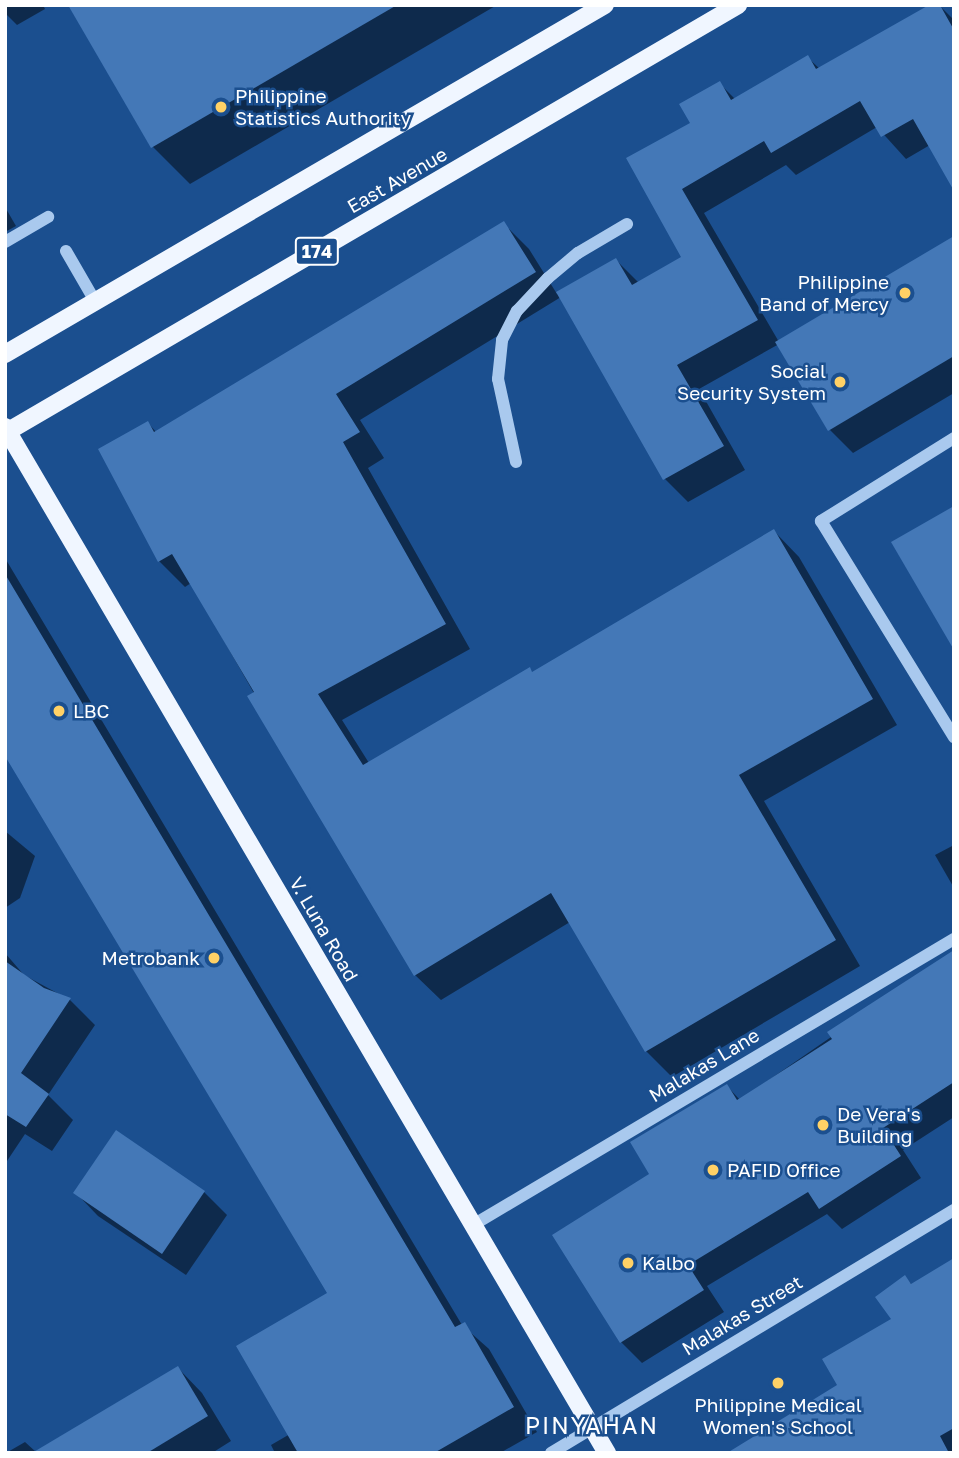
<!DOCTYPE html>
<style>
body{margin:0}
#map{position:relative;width:959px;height:1458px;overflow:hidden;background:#1b4f8f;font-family:"Golos Text",sans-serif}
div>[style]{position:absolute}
.shadow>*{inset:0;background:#0007}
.building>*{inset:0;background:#4478b7}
.minor>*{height:12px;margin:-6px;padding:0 6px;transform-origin:6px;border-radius:6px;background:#a9c9ee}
.major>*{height:18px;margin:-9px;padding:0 9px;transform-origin:9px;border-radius:9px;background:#f0f6ff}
.dots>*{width:19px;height:19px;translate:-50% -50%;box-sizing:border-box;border:4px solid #1b4f8f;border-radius:50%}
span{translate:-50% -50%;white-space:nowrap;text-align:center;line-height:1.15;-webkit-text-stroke:5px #1b4f8f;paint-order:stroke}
.shield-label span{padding:2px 5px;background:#1b4f8f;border:2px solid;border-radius:5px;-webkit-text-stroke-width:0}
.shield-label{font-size:18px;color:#fff;font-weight:700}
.poi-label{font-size:19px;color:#fff}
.left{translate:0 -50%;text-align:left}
.right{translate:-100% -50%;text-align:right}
.street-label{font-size:19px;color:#fff}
.quarter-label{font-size:23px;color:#fff;letter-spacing:2px}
.frame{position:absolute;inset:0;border:7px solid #fff;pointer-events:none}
</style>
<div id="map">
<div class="shadow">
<div style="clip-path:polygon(5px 5px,43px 5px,45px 9px,17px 25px,5px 13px)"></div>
<div style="clip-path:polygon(70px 5px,497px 5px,190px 184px,153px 147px)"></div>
<div style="clip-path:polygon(939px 5px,954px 20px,954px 188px,930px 145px,906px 159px,877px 127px,796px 175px,786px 165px,704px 213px,779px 342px,954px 238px,954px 393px,853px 453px,830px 430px,779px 344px,699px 389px,745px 470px,688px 502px,665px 479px,561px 297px,360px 420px,384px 458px,368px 468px,470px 649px,342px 720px,369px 763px,533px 673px,774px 531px,799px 557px,897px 725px,764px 801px,860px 966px,672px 1077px,646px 1051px,570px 922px,441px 1000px,415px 975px,191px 583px,185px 587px,159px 561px,148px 423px,157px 433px,504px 224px,529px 249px,557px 294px,616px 260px,639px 283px,683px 258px,628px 159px,692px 124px,719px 83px,735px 99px,807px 57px,820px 69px)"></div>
<div style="clip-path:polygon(5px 207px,16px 226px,5px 232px)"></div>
<div style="clip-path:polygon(5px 558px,462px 1325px,489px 1349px,537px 1432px,500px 1453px,275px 1453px,271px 1445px,290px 1434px,329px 1294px,5px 753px)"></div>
<div style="clip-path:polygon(5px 831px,35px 856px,20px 898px,5px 908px)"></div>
<div style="clip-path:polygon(954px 845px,954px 888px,935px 855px)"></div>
<div style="clip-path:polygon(954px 952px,954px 1117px,903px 1150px,921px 1178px,842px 1229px,827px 1214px,707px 1286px,724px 1312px,642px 1363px,621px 1342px,652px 1175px,727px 1086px,740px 1100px)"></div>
<div style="clip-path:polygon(5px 953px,24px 975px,70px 1000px,95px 1025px,48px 1095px,73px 1120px,52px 1151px,25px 1134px,5px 1164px)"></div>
<div style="clip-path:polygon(204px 1192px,227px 1215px,186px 1275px,98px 1216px,76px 1193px)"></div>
<div style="clip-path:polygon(954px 1260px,954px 1453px,730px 1453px,839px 1386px,894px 1320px,905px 1277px,912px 1285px)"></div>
<div style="clip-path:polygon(178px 1368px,202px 1393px,231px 1441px,212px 1453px,6px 1453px,25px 1442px,36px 1452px)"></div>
</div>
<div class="building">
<div style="clip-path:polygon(68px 5px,397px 5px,151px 148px)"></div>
<div style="clip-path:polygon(929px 5px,940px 5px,954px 30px,954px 191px,913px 119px,881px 137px,860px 101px,771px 153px,764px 141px,682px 189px,758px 320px,677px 365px,724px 446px,663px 480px,556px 292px,616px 258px,632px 285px,681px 257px,626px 158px,690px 123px,679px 104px,720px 81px,731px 100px,808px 55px,816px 69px)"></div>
<div style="clip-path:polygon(504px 221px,536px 272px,336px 394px,360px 432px,343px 442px,446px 624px,318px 694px,363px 765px,530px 667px,532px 672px,774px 529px,873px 699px,739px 775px,836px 940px,645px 1052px,551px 893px,414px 976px,247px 696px,254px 692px,172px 554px,158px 562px,98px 449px,148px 421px,154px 432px)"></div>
<div style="clip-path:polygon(954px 236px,954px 356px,828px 431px,775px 342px)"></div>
<div style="clip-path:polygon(954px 506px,954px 650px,891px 542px)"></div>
<div style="clip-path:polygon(5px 574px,455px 1327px,465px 1322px,514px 1407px,434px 1453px,298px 1453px,236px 1346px,327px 1293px,5px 756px)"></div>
<div style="clip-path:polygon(954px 950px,954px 1082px,883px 1128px,901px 1156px,819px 1209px,808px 1192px,688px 1265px,704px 1290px,620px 1343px,552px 1235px,649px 1174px,630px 1142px,727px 1084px,737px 1100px,832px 1039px,827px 1032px)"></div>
<div style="clip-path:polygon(5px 961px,44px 988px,71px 998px,21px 1073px,49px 1094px,26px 1127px,5px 1114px)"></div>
<div style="clip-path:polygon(116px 1130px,205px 1191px,162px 1254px,73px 1193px)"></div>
<div style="clip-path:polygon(954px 1258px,954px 1428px,940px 1436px,949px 1453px,727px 1453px,837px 1385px,822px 1359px,891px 1319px,875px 1297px,905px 1275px,911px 1284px)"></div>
<div style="clip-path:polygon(178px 1366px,208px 1416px,147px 1453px,32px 1453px)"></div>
</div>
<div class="minor">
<div style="left:5px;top:242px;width:50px;rotate:-30.2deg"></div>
<div style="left:66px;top:251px;width:58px;rotate:59.9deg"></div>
<div style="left:954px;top:438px;width:157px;rotate:148deg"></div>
<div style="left:821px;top:521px;width:254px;rotate:58.4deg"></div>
<div style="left:516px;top:462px;width:85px;rotate:-102.2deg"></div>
<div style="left:498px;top:379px;width:39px;rotate:-84deg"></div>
<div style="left:502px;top:340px;width:33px;rotate:-63deg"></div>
<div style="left:517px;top:311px;width:45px;rotate:-46.8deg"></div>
<div style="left:548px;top:278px;width:39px;rotate:-40deg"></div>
<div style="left:578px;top:253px;width:57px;rotate:-30.6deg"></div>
<div style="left:473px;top:1225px;width:560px;rotate:-30.74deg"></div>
<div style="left:551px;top:1453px;width:471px;rotate:-31.1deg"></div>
</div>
<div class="major">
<div style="left:5px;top:354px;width:694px;rotate:-30.19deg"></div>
<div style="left:5px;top:427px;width:1190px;rotate:59.6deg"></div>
<div style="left:5px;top:433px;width:849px;rotate:-30.28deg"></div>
</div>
<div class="dots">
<div style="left:221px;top:107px;background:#ffd166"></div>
<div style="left:905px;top:293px;background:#ffd166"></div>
<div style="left:840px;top:382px;background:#ffd166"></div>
<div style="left:59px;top:711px;background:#ffd166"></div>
<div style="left:214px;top:958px;background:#ffd166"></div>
<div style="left:823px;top:1125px;background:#ffd166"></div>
<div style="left:713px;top:1170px;background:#ffd166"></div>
<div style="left:628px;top:1263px;background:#ffd166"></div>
<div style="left:778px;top:1383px;background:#ffd166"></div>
</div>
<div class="shield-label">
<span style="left:317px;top:251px">174</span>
</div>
<div class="poi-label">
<span class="left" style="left:235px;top:107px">Philippine<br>Statistics Authority</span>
<span class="right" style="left:889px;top:293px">Philippine<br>Band of Mercy</span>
<span class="right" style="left:826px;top:382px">Social<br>Security System</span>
<span class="left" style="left:73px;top:711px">LBC</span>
<span class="right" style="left:200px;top:958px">Metrobank</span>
<span class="left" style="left:837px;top:1125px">De Vera's<br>Building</span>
<span class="left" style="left:727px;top:1170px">PAFID Office</span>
<span class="left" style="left:642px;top:1263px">Kalbo</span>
<span style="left:778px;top:1416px">Philippine Medical<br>Women's School</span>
</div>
<div class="street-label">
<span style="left:397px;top:180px;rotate:-30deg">East Avenue</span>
<span style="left:324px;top:929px;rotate:60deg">V. Luna Road</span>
<span style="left:704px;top:1065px;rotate:-31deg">Malakas Lane</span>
<span style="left:742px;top:1315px;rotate:-31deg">Malakas Street</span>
</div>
<div class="quarter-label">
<span style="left:592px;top:1425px">PINYAHAN</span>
</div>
<div class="frame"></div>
</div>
